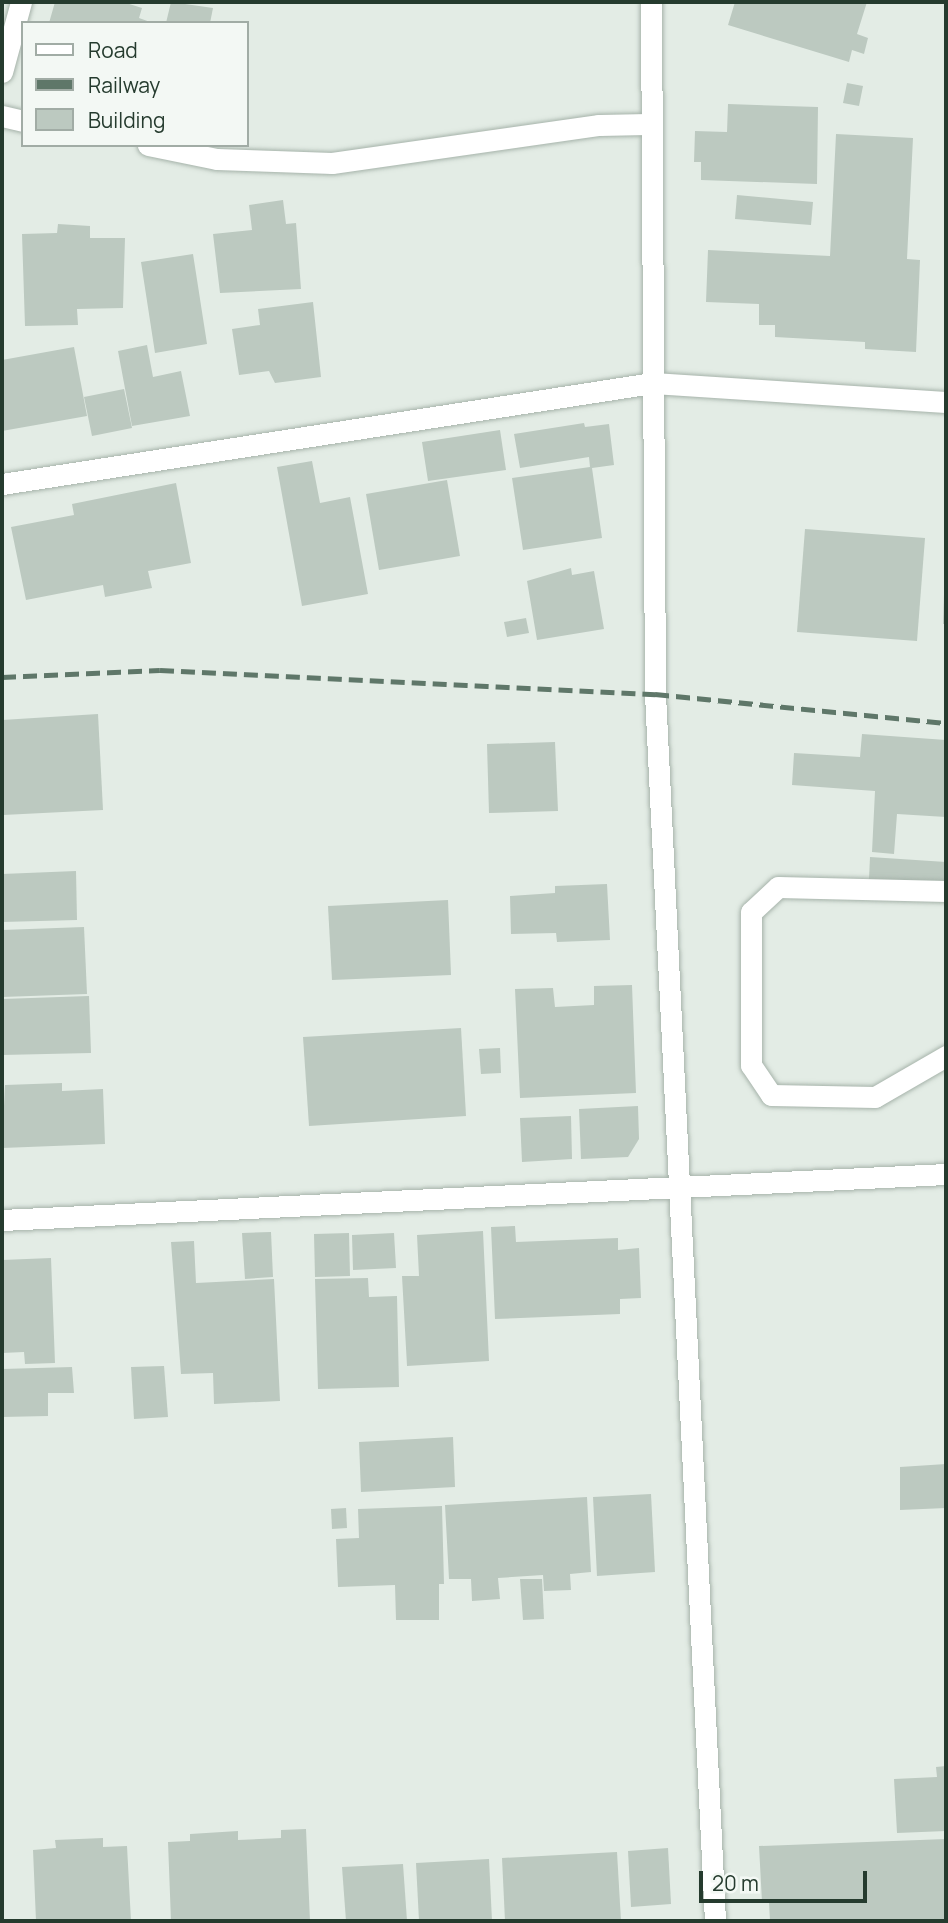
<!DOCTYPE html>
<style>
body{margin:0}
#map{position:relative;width:948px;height:1923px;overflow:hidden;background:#e3ece5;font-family:Manrope,sans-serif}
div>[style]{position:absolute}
.building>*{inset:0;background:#bcc9c0}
.roads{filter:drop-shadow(0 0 2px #a6b3aa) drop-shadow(0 0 2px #a6b3aa)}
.lane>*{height:21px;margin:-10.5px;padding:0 10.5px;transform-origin:10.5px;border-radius:10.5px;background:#fff}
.street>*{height:21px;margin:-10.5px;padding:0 10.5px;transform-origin:10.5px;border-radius:10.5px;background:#fff}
.rail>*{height:5px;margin-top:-2.5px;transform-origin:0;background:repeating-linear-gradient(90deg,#5f7769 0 14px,transparent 0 21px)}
span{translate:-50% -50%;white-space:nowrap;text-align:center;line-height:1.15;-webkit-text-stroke:7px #f3f8f4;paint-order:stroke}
.frame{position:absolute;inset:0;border:4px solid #253b2e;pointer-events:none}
.legend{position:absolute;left:21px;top:21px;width:228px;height:126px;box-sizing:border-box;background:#f3f8f4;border:2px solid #a1aca5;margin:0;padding:9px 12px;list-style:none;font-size:21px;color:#253b2e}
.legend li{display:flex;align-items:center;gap:14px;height:35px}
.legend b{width:35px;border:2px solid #a1aca5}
.scale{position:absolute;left:699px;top:1871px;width:168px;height:32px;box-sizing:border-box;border:4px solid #253b2e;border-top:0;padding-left:9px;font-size:21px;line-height:24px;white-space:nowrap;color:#253b2e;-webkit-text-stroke:5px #f3f8f4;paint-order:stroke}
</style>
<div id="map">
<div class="building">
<div style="clip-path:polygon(55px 2px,123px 2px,142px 8px,139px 18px,153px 23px,49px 23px)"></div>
<div style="clip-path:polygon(171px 2px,213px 8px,210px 23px,166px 23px)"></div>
<div style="clip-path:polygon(735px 2px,867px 2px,857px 34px,868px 38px,864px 54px,852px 50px,849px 62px,728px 25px)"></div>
<div style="clip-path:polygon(847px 83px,863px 86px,859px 106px,843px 103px)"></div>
<div style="clip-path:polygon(728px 104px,818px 107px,817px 184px,701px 180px,701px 162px,694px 162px,695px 131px,727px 132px)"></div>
<div style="clip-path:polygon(836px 134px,913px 138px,907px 259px,920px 260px,916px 352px,865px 349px,865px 342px,775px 337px,775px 325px,759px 325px,759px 304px,706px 302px,708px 250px,830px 256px)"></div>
<div style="clip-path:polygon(737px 195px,813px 202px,811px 225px,735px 219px)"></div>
<div style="clip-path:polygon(283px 200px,286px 224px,296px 223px,301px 289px,220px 293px,213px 234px,252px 230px,249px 205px)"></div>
<div style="clip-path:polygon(58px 224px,90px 226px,90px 238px,125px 238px,123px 308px,77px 309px,78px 325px,25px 326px,22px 234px,57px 233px)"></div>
<div style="clip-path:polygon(193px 254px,207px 344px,155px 353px,141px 262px)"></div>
<div style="clip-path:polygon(313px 302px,321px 377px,275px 383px,269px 371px,239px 375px,232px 329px,260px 325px,258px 309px)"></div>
<div style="clip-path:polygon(147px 345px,153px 377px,181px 371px,190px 416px,132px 426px,118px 351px)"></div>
<div style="clip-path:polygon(74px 347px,87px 416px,2px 431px,2px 360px)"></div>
<div style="clip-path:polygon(124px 389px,132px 428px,92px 436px,84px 397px)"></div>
<div style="clip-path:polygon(584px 423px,585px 427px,609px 424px,614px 465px,592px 468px,602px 538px,523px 550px,512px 478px,590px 467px,589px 457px,520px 468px,514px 434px)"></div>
<div style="clip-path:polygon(500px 430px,506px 470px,428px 481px,422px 442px)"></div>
<div style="clip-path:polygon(312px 461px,320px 503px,350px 497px,368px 594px,302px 606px,277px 467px)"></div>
<div style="clip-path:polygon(447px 480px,460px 556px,379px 570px,366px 494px)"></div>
<div style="clip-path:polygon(176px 483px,191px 563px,148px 571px,152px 588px,105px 597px,103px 585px,26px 600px,11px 527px,74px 515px,72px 504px)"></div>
<div style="clip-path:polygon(805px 529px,925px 538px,917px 641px,797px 632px)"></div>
<div style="clip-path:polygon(571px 568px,572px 575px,594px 571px,604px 629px,537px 640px,527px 581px)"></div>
<div style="clip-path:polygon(944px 595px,946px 595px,946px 624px,943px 624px)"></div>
<div style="clip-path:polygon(526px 618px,529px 633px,507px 637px,504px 622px)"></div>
<div style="clip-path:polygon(98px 714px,103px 810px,3px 815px,2px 720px)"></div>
<div style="clip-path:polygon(862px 734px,946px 740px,946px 817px,897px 814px,894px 854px,872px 852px,875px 791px,792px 785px,794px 753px,860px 757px)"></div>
<div style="clip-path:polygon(555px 742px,558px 811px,489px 813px,487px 744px)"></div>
<div style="clip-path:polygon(870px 857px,946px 862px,946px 884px,869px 879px)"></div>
<div style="clip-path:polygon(76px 871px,77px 920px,2px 922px,2px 874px)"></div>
<div style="clip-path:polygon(607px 884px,610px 940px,557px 942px,556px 933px,511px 934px,510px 896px,555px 893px,555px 886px)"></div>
<div style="clip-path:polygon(448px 900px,451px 975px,332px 980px,328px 906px)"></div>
<div style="clip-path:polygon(84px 927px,87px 994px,2px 997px,2px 930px)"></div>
<div style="clip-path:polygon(632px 985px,636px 1093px,520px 1098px,515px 989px,553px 988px,555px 1007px,594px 1005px,594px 986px)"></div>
<div style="clip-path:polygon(89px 996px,91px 1053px,2px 1055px,2px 999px)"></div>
<div style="clip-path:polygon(461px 1028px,466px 1116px,309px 1126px,303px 1037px)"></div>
<div style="clip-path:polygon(500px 1048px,501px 1073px,481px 1074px,479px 1049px)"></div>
<div style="clip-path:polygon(62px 1083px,62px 1091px,103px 1089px,105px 1144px,2px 1148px,5px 1085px)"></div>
<div style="clip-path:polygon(638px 1106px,639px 1139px,628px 1157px,581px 1159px,579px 1109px)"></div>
<div style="clip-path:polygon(571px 1116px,572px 1159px,522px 1162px,520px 1118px)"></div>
<div style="clip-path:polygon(515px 1226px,516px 1242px,618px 1238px,618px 1250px,639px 1248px,641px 1298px,620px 1299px,620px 1314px,495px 1319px,491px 1227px)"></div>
<div style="clip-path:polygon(483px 1231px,489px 1361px,407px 1366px,402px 1276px,419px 1276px,417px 1235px)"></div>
<div style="clip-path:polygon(271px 1232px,273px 1277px,245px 1279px,242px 1233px)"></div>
<div style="clip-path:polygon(349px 1233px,350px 1276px,315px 1277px,314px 1234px)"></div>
<div style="clip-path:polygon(394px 1233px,396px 1268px,353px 1270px,352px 1235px)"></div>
<div style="clip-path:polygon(194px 1241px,196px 1283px,274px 1279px,280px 1401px,214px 1404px,213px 1373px,181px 1374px,171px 1242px)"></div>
<div style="clip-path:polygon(51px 1258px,55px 1363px,25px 1364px,24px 1352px,2px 1353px,2px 1260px)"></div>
<div style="clip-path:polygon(368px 1278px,369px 1297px,397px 1296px,399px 1387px,318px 1389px,315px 1279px)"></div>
<div style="clip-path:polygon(164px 1366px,168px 1417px,134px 1419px,131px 1367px)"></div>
<div style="clip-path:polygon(72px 1367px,74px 1393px,48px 1393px,48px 1416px,2px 1417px,2px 1369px)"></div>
<div style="clip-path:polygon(453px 1437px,455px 1487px,361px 1492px,359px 1442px)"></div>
<div style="clip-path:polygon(946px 1464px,946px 1508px,900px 1510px,900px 1467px)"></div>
<div style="clip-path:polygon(651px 1494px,655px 1572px,597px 1576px,593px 1497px)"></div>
<div style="clip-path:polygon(587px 1497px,591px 1572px,570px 1574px,571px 1590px,544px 1591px,543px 1575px,498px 1578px,500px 1599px,472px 1601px,471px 1579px,449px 1579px,445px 1505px)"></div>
<div style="clip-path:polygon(442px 1506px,444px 1584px,439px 1584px,439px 1620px,396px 1620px,395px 1585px,338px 1587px,336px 1539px,359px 1538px,358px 1509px)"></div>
<div style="clip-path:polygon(346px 1508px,347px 1528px,332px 1529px,331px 1509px)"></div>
<div style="clip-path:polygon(520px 1579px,542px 1579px,544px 1619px,523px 1620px)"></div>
<div style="clip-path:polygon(946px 1766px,946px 1831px,897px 1833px,894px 1779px,937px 1777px,936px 1767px)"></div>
<div style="clip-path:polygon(306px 1829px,310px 1921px,171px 1921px,168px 1842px,190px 1841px,190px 1834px,238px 1831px,238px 1840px,281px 1838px,281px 1830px)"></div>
<div style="clip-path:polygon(103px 1838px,103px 1847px,127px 1846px,131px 1921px,36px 1921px,33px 1850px,56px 1848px,55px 1840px)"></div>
<div style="clip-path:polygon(946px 1839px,946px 1921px,770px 1921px,769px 1902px,762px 1902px,759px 1846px)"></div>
<div style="clip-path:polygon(668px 1848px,671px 1904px,631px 1907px,628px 1851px)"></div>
<div style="clip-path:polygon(617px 1852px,621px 1921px,505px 1921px,502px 1858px)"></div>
<div style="clip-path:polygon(489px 1859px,492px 1921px,419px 1921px,416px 1863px)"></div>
<div style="clip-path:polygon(403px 1864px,407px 1921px,346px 1921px,342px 1867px)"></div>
</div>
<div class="roads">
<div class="lane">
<div style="left:2px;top:116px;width:22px;rotate:13deg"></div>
<div style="left:148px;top:145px;width:70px;rotate:11.5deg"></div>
<div style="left:217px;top:159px;width:115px;rotate:2deg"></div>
<div style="left:332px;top:163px;width:270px;rotate:-8.1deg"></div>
<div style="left:599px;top:125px;width:53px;rotate:-1.1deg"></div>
</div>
<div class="street">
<div style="left:651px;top:2px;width:692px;rotate:89.67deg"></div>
<div style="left:655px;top:694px;width:1228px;rotate:87.2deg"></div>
<div style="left:2px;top:72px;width:73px;rotate:-74.8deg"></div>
<div style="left:2px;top:484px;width:658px;rotate:-8.83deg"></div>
<div style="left:652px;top:383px;width:295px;rotate:3.7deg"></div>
<div style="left:946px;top:891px;width:168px;rotate:-178.6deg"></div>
<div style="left:778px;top:887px;width:37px;rotate:137deg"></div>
<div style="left:751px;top:912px;width:153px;rotate:90deg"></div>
<div style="left:751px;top:1065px;width:36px;rotate:56deg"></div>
<div style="left:771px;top:1095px;width:104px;rotate:1.1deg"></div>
<div style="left:875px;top:1097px;width:82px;rotate:-30deg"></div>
<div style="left:2px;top:1220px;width:945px;rotate:-2.79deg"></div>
</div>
</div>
<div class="rail">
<div style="left:2px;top:677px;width:158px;rotate:-2.5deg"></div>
<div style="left:160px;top:670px;width:496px;rotate:2.8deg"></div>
<div style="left:655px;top:694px;width:292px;rotate:5.7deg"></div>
</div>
<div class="frame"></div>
<ul class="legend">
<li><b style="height:9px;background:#fff"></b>Road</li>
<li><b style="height:9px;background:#5f7769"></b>Railway</li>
<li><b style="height:19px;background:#bcc9c0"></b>Building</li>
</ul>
<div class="scale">20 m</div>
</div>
